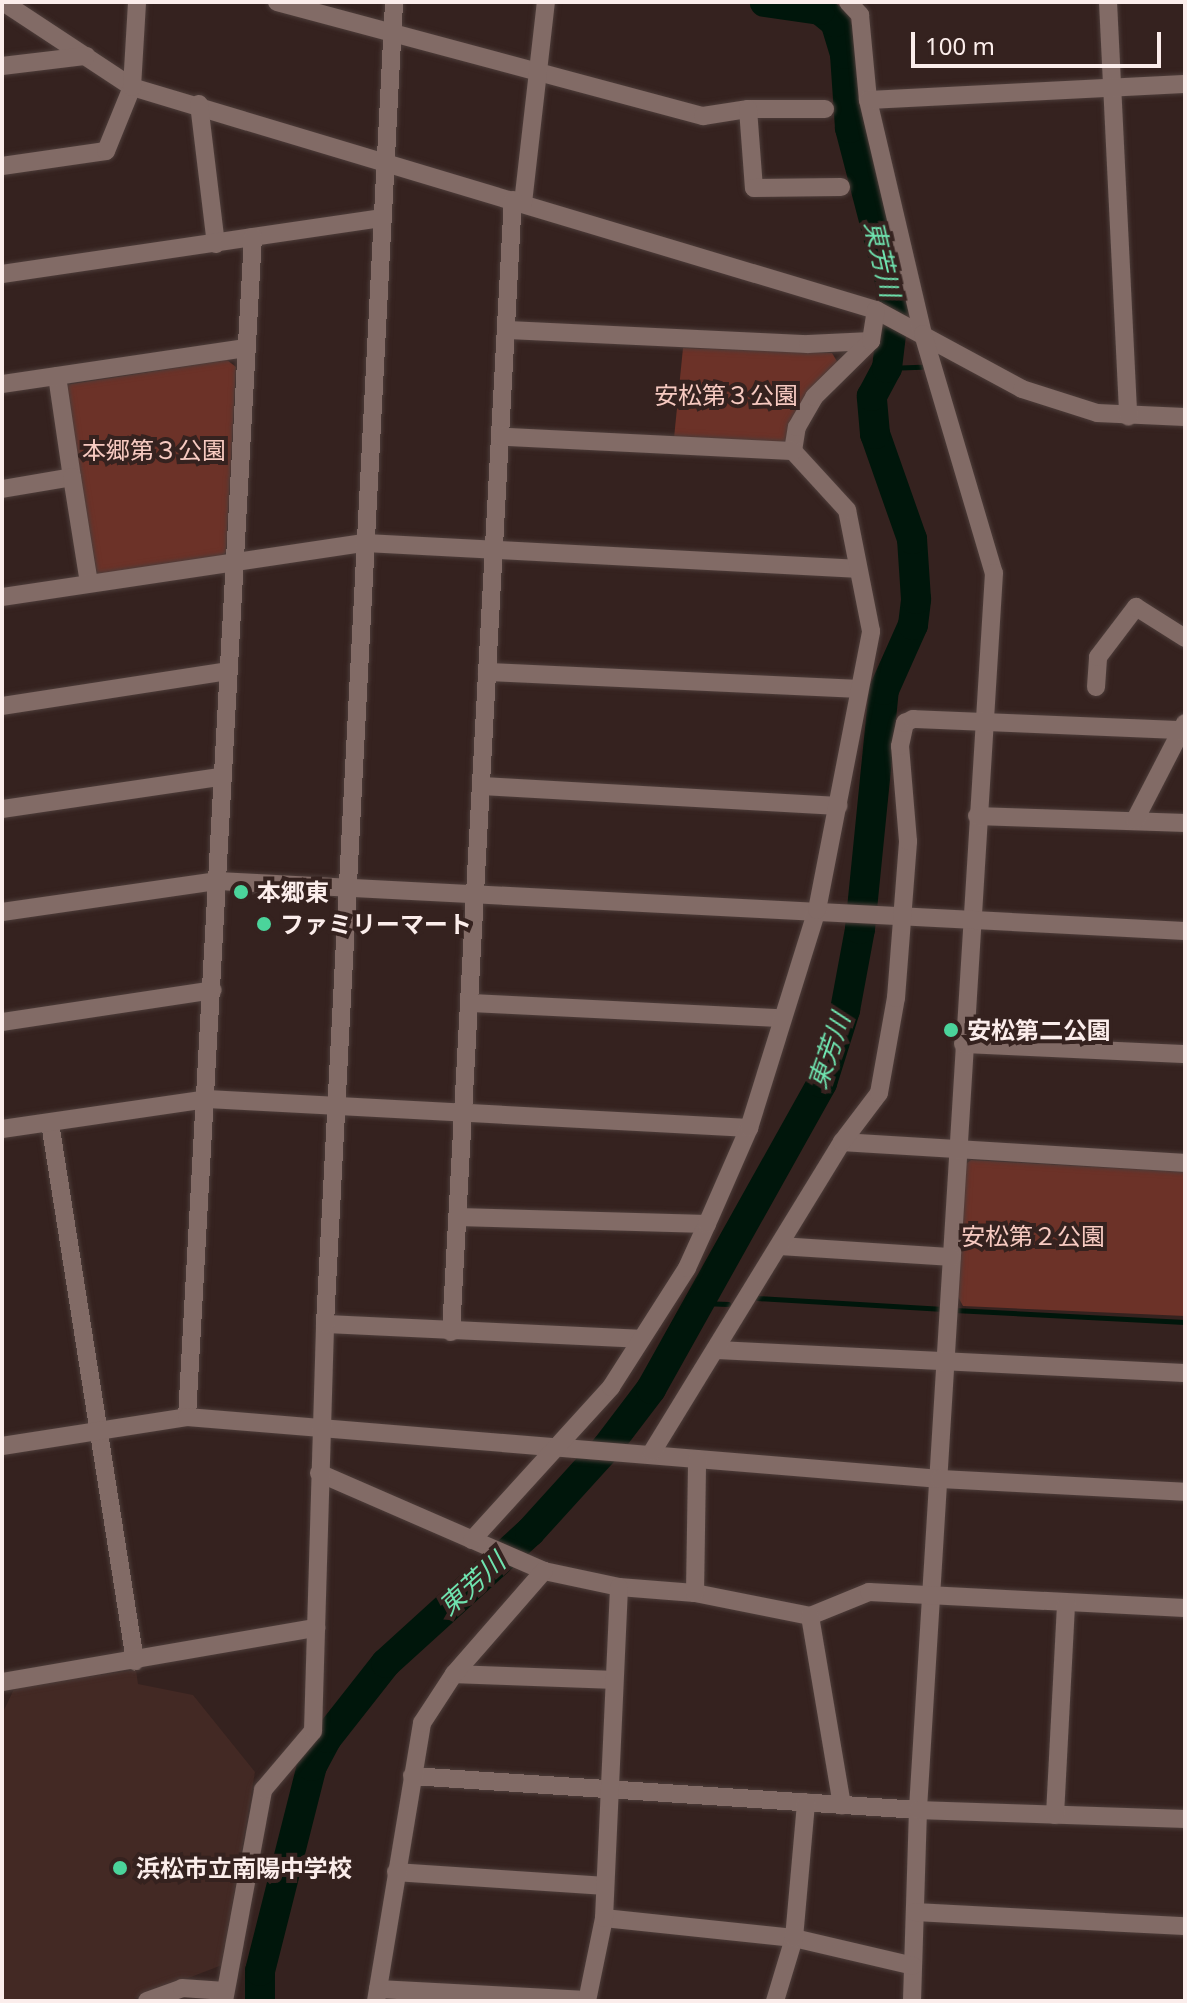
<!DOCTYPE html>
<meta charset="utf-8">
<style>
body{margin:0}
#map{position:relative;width:1187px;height:2003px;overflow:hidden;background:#35221f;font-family:"Noto Sans","Noto Sans JP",sans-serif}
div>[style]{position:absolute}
.built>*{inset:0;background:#432924}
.green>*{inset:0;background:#6c3228}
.stream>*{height:5px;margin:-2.5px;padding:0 2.5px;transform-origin:2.5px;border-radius:2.5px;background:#00160b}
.river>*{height:30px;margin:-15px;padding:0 15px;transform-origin:15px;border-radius:15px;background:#00160b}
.roads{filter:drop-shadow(0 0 2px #4d3d3a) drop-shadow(0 0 2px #4d3d3a)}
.minor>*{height:18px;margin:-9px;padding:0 9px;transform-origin:9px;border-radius:9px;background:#826b66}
.dots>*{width:22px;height:22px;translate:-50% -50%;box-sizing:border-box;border:4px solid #35221f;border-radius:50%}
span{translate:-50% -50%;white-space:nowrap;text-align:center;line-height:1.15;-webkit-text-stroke:8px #35221f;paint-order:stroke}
.park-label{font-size:24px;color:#f7cac1}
.poi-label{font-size:24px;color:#fbedeb;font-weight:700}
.left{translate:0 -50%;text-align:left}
.water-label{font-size:26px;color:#6fe3af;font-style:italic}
.frame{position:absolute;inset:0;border:4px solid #fbedeb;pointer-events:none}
.scale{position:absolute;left:911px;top:32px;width:250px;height:36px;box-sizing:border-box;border:4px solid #fbedeb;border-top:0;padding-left:10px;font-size:24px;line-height:28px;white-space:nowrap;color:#fbedeb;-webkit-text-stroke:6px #35221f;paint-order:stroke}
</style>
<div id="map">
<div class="built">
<div style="clip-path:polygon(136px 1670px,138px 1684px,193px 1695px,255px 1772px,222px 1965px,129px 2001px,2px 2001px,2px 1714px,15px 1687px)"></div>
</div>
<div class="green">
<div style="clip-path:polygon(683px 348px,832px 353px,838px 363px,786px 445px,674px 438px)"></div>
<div style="clip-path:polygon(227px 360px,236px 367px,226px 552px,218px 561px,97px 574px,65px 385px)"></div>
<div style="clip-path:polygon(971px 1160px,1185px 1172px,1185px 1316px,963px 1306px,957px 1295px,963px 1166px)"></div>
</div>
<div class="stream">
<div style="left:887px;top:368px;width:34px;rotate:-2deg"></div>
<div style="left:757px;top:1298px;width:187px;rotate:3.4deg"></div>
<div style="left:701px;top:1303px;width:27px;rotate:2deg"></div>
<div style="left:954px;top:1310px;width:231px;rotate:3deg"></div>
</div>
<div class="river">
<div style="left:260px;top:2001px;width:30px;rotate:-90deg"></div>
<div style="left:260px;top:1971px;width:211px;rotate:-75.8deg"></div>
<div style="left:312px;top:1766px;width:32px;rotate:-62deg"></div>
<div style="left:327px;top:1738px;width:95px;rotate:-51.8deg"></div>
<div style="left:386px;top:1663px;width:195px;rotate:-42.3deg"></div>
<div style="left:530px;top:1532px;width:115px;rotate:-47.8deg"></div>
<div style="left:607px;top:1447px;width:73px;rotate:-52.8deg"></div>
<div style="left:651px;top:1389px;width:351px;rotate:-60.8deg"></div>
<div style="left:822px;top:1083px;width:77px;rotate:-72.5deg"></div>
<div style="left:845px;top:1010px;width:82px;rotate:-79.5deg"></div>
<div style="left:860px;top:929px;width:240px;rotate:-84.3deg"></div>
<div style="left:884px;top:690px;width:71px;rotate:-66deg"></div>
<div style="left:913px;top:625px;width:26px;rotate:-83deg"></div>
<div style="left:916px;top:599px;width:60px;rotate:-93.8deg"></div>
<div style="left:912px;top:539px;width:111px;rotate:-109.4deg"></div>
<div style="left:875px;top:434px;width:38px;rotate:-95deg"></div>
<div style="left:872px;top:396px;width:32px;rotate:-62deg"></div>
<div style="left:887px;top:368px;width:67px;rotate:-83.2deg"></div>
<div style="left:895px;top:301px;width:179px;rotate:-104.6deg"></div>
<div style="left:850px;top:128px;width:74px;rotate:-93.9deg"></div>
<div style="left:845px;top:54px;width:34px;rotate:-107deg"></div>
<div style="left:835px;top:22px;width:19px;rotate:-141deg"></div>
<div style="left:820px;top:10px;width:56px;rotate:-171.7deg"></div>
</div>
<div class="roads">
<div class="minor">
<div style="left:3px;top:2px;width:154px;rotate:33.4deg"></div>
<div style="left:132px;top:87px;width:777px;rotate:16.69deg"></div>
<div style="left:876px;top:310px;width:166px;rotate:28.4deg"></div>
<div style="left:1022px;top:389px;width:79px;rotate:17.7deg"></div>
<div style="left:1097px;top:413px;width:88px;rotate:2.6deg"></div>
<div style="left:277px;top:2px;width:441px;rotate:15deg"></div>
<div style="left:703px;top:116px;width:46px;rotate:-8.8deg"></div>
<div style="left:748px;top:109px;width:77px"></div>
<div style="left:848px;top:2px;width:18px;rotate:47deg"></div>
<div style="left:860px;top:15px;width:85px;rotate:84.6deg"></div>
<div style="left:868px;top:100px;width:240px;rotate:76.8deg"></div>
<div style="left:923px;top:334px;width:249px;rotate:73.5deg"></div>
<div style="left:994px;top:573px;width:1239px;rotate:93.52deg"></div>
<div style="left:918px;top:1810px;width:191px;rotate:91.8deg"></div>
<div style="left:1108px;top:2px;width:415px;rotate:87.2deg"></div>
<div style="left:2px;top:66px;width:85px;rotate:-6.8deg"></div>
<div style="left:868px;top:100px;width:317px;rotate:-2.9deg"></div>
<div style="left:199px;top:104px;width:141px;rotate:83.1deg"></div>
<div style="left:748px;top:109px;width:79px;rotate:85.7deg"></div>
<div style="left:754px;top:188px;width:87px;rotate:-0.7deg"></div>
<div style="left:2px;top:166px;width:105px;rotate:-8.2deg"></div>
<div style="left:106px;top:151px;width:69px;rotate:-67.9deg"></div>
<div style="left:132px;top:87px;width:85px;rotate:-86.6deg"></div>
<div style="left:523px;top:203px;width:202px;rotate:-83.5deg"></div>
<div style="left:2px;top:274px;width:383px;rotate:-8.4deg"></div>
<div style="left:508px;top:330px;width:300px;rotate:2.7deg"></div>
<div style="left:808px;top:344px;width:63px;rotate:-2.7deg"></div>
<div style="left:57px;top:376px;width:102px;rotate:81.6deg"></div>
<div style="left:2px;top:384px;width:246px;rotate:-8.4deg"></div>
<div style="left:793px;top:451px;width:24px;rotate:-81deg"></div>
<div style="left:797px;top:427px;width:34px;rotate:-60deg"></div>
<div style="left:814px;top:397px;width:80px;rotate:-44.5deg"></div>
<div style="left:871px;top:341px;width:31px;rotate:-81deg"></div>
<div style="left:2px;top:489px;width:71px;rotate:-9.7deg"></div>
<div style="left:72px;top:477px;width:107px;rotate:80.9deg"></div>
<div style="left:2px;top:597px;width:367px;rotate:-8.5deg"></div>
<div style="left:365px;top:543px;width:492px;rotate:3deg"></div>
<div style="left:487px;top:672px;width:370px;rotate:2.6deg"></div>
<div style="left:1096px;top:687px;width:30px;rotate:-86deg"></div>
<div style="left:1098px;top:657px;width:63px;rotate:-52.8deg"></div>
<div style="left:1136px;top:607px;width:58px;rotate:32.3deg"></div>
<div style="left:2px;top:706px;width:229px;rotate:-8.8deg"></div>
<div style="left:482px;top:786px;width:357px;rotate:3.2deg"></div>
<div style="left:2px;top:809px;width:220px;rotate:-8.4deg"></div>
<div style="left:977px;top:816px;width:208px;rotate:1.9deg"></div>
<div style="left:1135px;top:820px;width:109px;rotate:-62.7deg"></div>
<div style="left:2px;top:912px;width:218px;rotate:-8.2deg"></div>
<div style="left:218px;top:881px;width:968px;rotate:2.96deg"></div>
<div style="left:470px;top:1003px;width:311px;rotate:2.8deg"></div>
<div style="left:2px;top:1022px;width:213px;rotate:-8.6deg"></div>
<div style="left:963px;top:1044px;width:222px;rotate:2.6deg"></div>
<div style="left:50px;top:1123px;width:545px;rotate:81.02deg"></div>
<div style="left:2px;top:1129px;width:207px;rotate:-8.3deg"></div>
<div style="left:207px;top:1099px;width:543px;rotate:3.06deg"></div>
<div style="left:842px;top:1142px;width:344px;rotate:3.5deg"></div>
<div style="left:458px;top:1217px;width:249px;rotate:1.6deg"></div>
<div style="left:781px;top:1246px;width:171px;rotate:3.7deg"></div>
<div style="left:325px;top:1324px;width:316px;rotate:2.7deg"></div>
<div style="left:451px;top:1332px;width:1134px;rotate:-86.87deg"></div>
<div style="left:716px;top:1350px;width:470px;rotate:2.8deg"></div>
<div style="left:187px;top:1417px;width:1182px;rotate:-86.8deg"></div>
<div style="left:2px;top:1446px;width:187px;rotate:-8.9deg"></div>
<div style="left:187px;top:1417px;width:756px;rotate:4.71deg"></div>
<div style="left:940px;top:1479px;width:245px;rotate:3deg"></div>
<div style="left:652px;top:1452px;width:364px;rotate:-58.5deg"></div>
<div style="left:842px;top:1142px;width:61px;rotate:-52.9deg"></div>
<div style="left:879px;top:1093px;width:97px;rotate:-79.9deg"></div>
<div style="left:896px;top:998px;width:157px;rotate:-85.6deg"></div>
<div style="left:908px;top:841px;width:95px;rotate:-94.8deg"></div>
<div style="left:900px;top:746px;width:24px;rotate:-78deg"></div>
<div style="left:905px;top:723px;width:9px;rotate:-27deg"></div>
<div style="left:913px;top:719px;width:268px;rotate:2.4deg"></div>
<div style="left:319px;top:1473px;width:245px;rotate:23.5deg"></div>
<div style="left:544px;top:1571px;width:77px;rotate:12deg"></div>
<div style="left:619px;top:1587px;width:76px;rotate:4.5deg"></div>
<div style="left:695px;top:1593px;width:117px;rotate:11.3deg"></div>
<div style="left:810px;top:1616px;width:64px;rotate:-22.1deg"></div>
<div style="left:869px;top:1592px;width:316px;rotate:2.9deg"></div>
<div style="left:472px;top:1540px;width:207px;rotate:-47.7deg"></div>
<div style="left:611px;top:1387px;width:141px;rotate:-57.4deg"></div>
<div style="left:687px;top:1268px;width:48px;rotate:-65.6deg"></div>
<div style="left:707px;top:1224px;width:105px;rotate:-66.4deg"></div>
<div style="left:749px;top:1128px;width:228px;rotate:-72.7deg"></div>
<div style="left:817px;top:910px;width:284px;rotate:-79deg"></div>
<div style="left:871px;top:631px;width:123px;rotate:-101.2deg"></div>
<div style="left:847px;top:510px;width:80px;rotate:-132.5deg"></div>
<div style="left:793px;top:451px;width:291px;rotate:-177.2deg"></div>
<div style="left:695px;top:1593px;width:134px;rotate:-89.1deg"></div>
<div style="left:810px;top:1616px;width:192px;rotate:80.4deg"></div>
<div style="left:454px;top:1674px;width:160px;rotate:2.1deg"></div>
<div style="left:2px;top:1682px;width:319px;rotate:-9.8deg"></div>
<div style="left:412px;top:1776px;width:507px;rotate:3.84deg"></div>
<div style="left:918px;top:1810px;width:267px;rotate:1.9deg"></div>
<div style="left:1055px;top:1815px;width:212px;rotate:-87deg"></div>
<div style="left:396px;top:1872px;width:209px;rotate:3.8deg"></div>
<div style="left:915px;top:1912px;width:270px;rotate:3deg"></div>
<div style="left:604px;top:1918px;width:191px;rotate:6deg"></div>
<div style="left:794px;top:1938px;width:122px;rotate:13.2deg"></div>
<div style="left:378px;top:1989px;width:209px;rotate:3deg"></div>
<div style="left:147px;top:2001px;width:37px;rotate:-20deg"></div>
<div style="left:182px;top:1988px;width:43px;rotate:4deg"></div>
<div style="left:224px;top:2001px;width:215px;rotate:-79.5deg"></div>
<div style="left:263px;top:1790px;width:77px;rotate:-49.7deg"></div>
<div style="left:313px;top:1731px;width:407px;rotate:-88.3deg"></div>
<div style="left:325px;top:1324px;width:1324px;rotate:-87.01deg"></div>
<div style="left:376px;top:2001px;width:282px;rotate:-80.6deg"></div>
<div style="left:422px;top:1723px;width:59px;rotate:-56.9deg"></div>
<div style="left:454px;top:1674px;width:137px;rotate:-48.9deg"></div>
<div style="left:587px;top:2001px;width:85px;rotate:-78.4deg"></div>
<div style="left:604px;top:1918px;width:331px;rotate:-87.4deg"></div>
<div style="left:775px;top:2001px;width:66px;rotate:-73.2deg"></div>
<div style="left:794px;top:1938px;width:136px;rotate:-84.9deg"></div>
</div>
</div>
<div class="dots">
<div style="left:241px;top:892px;background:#4bd49b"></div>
<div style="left:264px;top:924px;background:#4bd49b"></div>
<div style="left:951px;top:1030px;background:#4bd49b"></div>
<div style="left:120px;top:1868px;background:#4bd49b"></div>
</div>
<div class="park-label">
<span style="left:726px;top:395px">安松第３公園</span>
<span style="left:154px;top:450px">本郷第３公園</span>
<span style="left:1033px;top:1236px">安松第２公園</span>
</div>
<div class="poi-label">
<span class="left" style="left:257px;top:892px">本郷東</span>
<span class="left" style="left:280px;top:924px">ファミリーマート</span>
<span class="left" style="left:967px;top:1030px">安松第二公園</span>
<span class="left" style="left:136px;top:1868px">浜松市立南陽中学校</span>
</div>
<div class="water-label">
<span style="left:882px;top:259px;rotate:77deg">東芳川</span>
<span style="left:829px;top:1051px;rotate:-71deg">東芳川</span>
<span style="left:472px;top:1584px;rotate:-42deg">東芳川</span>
</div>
<div class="frame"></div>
<div class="scale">100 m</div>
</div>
